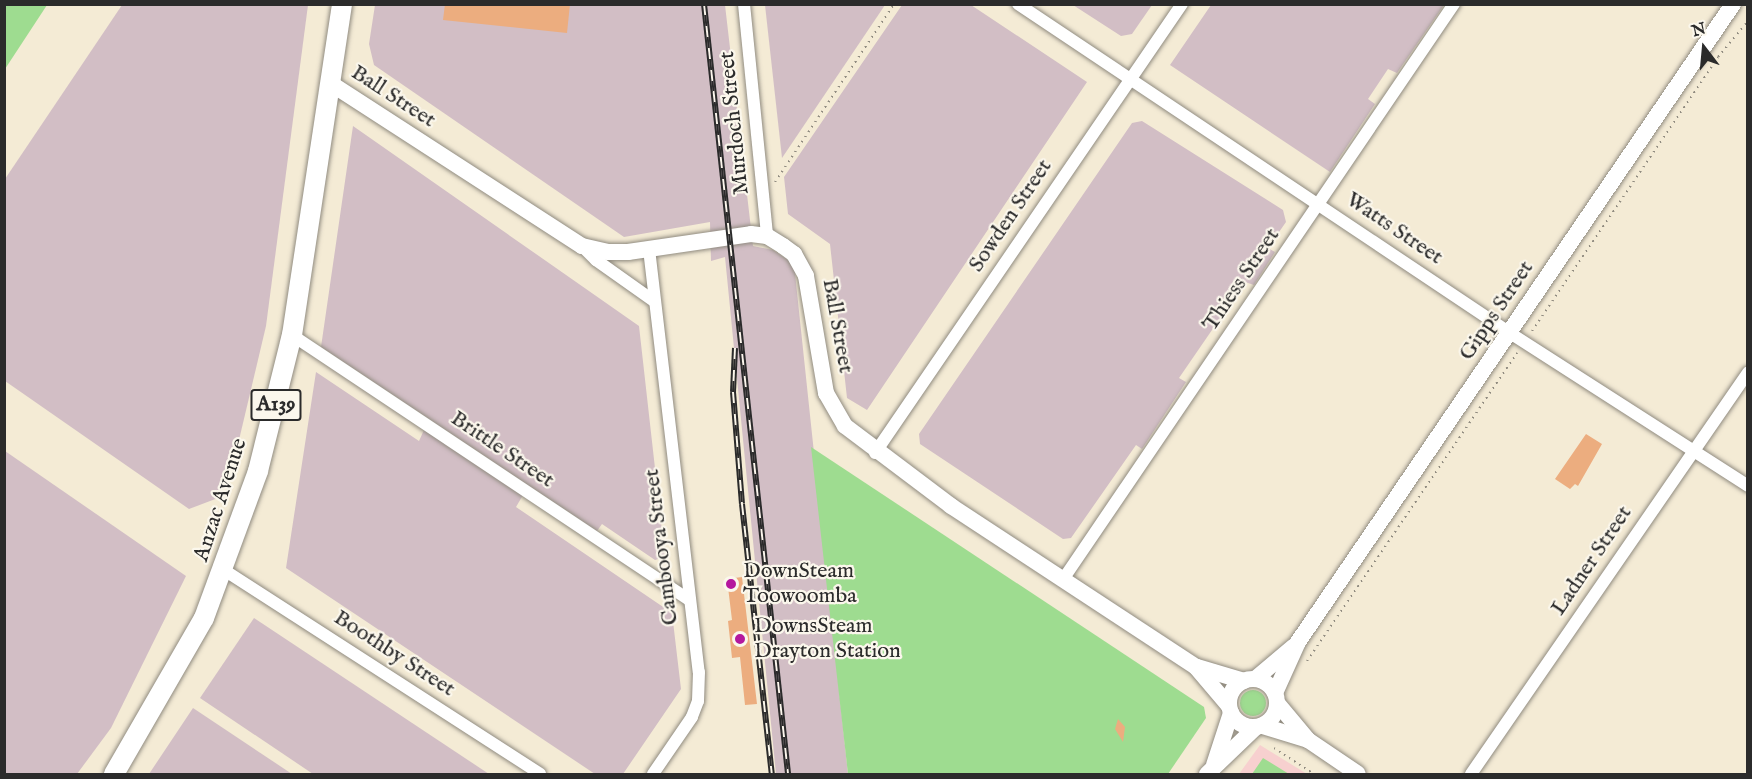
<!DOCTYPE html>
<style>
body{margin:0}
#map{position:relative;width:1752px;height:779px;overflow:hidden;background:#f4ebd5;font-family:"IM FELL English",serif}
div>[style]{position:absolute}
.built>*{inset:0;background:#f7d0cf}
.industrial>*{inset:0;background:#d2bec5}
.green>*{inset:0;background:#9edc90}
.round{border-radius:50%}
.building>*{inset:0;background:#ecad7f}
.path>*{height:2px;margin-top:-1px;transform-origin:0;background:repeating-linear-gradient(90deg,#908b80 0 1.5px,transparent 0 6px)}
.roads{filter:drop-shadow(0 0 2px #908b80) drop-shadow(0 0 2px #908b80)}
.minor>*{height:12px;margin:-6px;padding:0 6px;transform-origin:6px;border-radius:6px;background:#fff}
.secondary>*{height:16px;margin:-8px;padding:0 8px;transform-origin:8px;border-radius:8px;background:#fff}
.secondary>.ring{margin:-8px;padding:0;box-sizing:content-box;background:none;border:16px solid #fff;border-radius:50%}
.trunk>*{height:20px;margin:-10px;padding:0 10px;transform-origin:10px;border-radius:10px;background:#fff}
.rail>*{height:6px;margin-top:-3px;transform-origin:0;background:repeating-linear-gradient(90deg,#fbf7ec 0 11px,#2b2b2b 0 22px);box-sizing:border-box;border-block:2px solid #2b2b2b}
.dots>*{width:16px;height:16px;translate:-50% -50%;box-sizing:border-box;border:3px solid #fbf7ec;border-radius:50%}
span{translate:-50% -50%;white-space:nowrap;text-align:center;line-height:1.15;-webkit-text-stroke:4.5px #fbf7ec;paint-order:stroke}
.shield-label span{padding:2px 4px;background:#fbf7ec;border:2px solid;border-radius:4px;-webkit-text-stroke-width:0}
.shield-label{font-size:21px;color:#2b2b2b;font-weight:700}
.street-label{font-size:22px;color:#2b2b2b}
.poi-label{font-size:22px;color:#2b2b2b}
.left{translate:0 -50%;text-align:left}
.frame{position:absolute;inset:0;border:6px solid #2b2b2b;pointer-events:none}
.north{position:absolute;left:1674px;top:18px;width:60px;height:60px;-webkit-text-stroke:4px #fbf7ec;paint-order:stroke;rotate:344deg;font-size:16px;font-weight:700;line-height:24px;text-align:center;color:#2b2b2b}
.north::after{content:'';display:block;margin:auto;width:21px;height:27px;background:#2b2b2b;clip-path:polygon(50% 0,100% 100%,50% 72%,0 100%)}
</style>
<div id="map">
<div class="built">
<div style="clip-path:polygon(1260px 745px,1307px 774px,1239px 774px)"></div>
</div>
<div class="industrial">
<div style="clip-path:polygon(122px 5px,308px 5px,266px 326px,234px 461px,218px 498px,189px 509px,5px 381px,5px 179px)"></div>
<div style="clip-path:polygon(375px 5px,725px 5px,753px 246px,773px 250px,794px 264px,848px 774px,776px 774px,725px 257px,711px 261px,710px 222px,624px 237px,374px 65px,369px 44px)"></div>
<div style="clip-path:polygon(765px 5px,885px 5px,782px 158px)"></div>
<div style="clip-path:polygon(902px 5px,971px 5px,1087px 82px,867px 410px,847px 398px,830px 244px,788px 214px,784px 177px)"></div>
<div style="clip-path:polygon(1073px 5px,1152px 5px,1132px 34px,1121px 36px)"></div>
<div style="clip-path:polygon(1211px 5px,1211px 4px,1444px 5px,1397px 73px,1388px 69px,1368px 99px,1375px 104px,1330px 172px,1170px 65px)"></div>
<div style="clip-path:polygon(1142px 121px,1283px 210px,1286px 222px,1268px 248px,1275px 252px,1254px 285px,1245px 282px,1179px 378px,1186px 382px,1142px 449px,1136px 445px,1071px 538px,1063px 539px,920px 444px,919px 434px,1132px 123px)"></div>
<div style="clip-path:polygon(353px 126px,639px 326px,665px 557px,655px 560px,602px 524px,597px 531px,321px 347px)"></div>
<div style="clip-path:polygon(316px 372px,419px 441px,424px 430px,523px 495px,516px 507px,672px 613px,681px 689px,623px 774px,595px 774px,286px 568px)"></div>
<div style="clip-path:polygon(5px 451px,186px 576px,111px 728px,77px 774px,5px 774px)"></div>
<div style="clip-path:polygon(254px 618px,489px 774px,313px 774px,200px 698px)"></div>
<div style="clip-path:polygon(193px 708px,292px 774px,149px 774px)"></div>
</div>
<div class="green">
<div style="clip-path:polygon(5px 4px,47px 5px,5px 69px,4px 5px)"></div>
<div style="clip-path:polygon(811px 447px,1204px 707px,1206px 718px,1168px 774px,848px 774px)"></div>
<div class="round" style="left:1240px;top:690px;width:26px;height:26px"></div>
<div style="clip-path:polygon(1263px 758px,1289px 774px,1252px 774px)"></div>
</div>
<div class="building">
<div style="clip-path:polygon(445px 4px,570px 4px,567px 33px,443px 20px)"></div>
<div style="clip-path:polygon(1586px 434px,1602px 444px,1578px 486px,1575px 484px,1570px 489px,1555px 479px)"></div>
<div style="clip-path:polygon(742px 577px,757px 704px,745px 705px,740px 657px,732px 658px,728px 621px,732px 620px,727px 579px)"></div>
<div style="clip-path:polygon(1118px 719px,1125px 727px,1123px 742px,1115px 729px)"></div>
</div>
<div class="path">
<div style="left:775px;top:182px;width:214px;rotate:-56.2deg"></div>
<div style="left:1532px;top:331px;width:331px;rotate:-55.8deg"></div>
<div style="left:1718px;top:57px;width:47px;rotate:-50.2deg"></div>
<div style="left:1307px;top:661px;width:373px;rotate:-55.7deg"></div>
<div style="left:1274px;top:748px;width:48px;rotate:33deg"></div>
</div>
<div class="roads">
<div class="minor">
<div style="left:744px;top:4px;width:233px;rotate:84.3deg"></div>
<div style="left:1018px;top:4px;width:592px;rotate:33.77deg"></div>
<div style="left:1510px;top:333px;width:283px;rotate:32.7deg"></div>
<div style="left:582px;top:246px;width:20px;rotate:45deg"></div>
<div style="left:596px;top:260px;width:72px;rotate:35.4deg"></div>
<div style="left:649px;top:249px;width:426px;rotate:83.3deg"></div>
<div style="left:699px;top:672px;width:29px;rotate:92deg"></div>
<div style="left:698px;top:701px;width:17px;rotate:111deg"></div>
<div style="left:692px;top:717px;width:69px;rotate:124.4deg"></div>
<div style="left:292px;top:335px;width:477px;rotate:33.7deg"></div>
<div style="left:875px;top:453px;width:544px;rotate:-55.64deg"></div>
<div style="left:224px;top:570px;width:376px;rotate:32.8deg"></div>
<div style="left:1064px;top:578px;width:694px;rotate:-55.81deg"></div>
<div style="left:1471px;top:774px;width:488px;rotate:-55.4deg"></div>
</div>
<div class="secondary">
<div style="left:330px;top:83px;width:300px;rotate:32.9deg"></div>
<div style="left:582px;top:246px;width:27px;rotate:13deg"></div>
<div style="left:608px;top:252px;width:20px"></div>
<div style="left:628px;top:252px;width:124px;rotate:-8.3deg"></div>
<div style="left:751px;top:234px;width:16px;rotate:7deg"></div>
<div style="left:767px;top:236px;width:19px;rotate:32deg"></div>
<div style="left:783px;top:246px;width:14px;rotate:36deg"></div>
<div style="left:794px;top:254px;width:25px;rotate:61deg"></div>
<div style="left:806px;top:276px;width:119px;rotate:80.3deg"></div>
<div style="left:826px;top:393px;width:38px;rotate:60deg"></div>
<div style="left:845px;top:426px;width:133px;rotate:37deg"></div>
<div style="left:951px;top:506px;width:293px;rotate:33.3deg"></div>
<div style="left:1196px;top:667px;width:51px;rotate:49.8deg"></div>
<div style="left:1197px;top:667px;width:49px;rotate:16.6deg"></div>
<div class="ring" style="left:1229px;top:679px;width:32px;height:32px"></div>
<div style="left:1255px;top:679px;width:50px;rotate:-40.1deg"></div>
<div style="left:1275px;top:693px;width:56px;rotate:-65.7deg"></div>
<div style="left:1298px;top:642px;width:772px;rotate:-55.71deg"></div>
<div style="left:1278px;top:704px;width:47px;rotate:50.2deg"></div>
<div style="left:1263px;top:726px;width:47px;rotate:17.3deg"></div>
<div style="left:1308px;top:740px;width:60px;rotate:34.2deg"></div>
<div style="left:1214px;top:765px;width:55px;rotate:-71.9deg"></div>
<div style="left:1207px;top:774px;width:68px;rotate:-43.8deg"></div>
</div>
<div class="trunk">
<div style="left:114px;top:774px;width:180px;rotate:-60deg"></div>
<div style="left:204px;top:618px;width:157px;rotate:-69.8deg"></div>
<div style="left:258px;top:471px;width:140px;rotate:-76deg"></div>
<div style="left:292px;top:335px;width:335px;rotate:-81.4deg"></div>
</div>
</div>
<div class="rail">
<div style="left:704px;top:4px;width:775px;rotate:83.77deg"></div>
<div style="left:735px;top:348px;width:44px;rotate:92.6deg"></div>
<div style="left:733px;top:392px;width:112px;rotate:85.4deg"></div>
<div style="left:742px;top:504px;width:272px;rotate:83.7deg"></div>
</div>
<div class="dots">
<div style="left:731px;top:584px;background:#b5179e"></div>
<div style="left:740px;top:639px;background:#b5179e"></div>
</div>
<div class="shield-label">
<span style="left:276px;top:405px">A139</span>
</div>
<div class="street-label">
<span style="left:393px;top:97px;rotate:33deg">Ball Street</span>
<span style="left:735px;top:123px;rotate:-96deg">Murdoch Street</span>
<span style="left:1011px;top:216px;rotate:-56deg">Sowden Street</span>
<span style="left:1394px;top:229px;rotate:34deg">Watts Street</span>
<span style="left:1242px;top:280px;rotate:-56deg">Thiess Street</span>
<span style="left:1497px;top:311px;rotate:-56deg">Gipps Street</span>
<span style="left:837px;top:326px;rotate:80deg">Ball Street</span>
<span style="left:502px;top:450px;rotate:34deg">Brittle Street</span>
<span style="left:221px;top:500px;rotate:-72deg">Anzac Avenue</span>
<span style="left:662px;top:547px;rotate:-97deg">Cambooya Street</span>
<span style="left:1592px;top:561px;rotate:-56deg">Ladner Street</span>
<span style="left:394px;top:654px;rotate:33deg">Boothby Street</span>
</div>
<div class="poi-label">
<span class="left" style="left:743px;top:584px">DownSteam<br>Toowoomba</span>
<span class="left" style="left:754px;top:639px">DownsSteam<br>Drayton Station</span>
</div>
<div class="frame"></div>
<div class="north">N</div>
</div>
